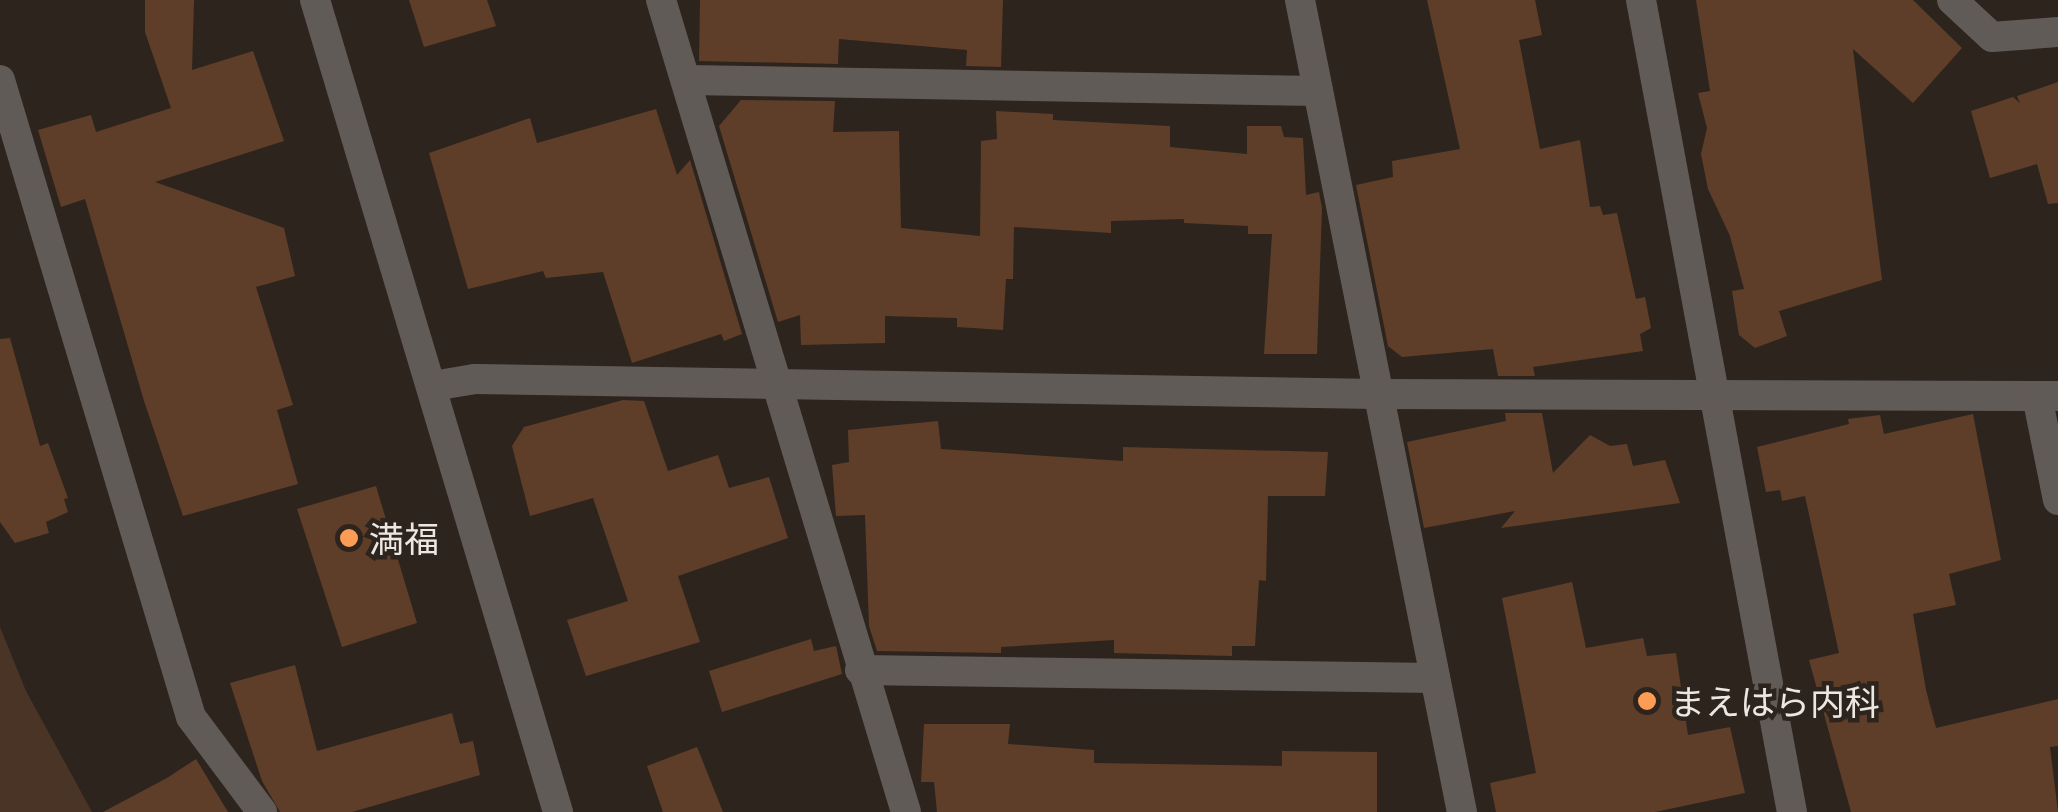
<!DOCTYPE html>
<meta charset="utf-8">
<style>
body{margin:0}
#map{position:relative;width:2058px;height:812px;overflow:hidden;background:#2e241e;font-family:Commissioner,"Noto Sans JP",sans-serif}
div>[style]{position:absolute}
.green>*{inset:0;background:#493426}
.building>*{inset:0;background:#5e3e28}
.minor>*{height:30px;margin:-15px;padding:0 15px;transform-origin:15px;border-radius:15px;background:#615b58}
.dots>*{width:28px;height:28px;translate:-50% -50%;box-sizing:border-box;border:5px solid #2e241e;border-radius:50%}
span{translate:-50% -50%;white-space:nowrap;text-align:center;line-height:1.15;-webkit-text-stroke:9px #2e241e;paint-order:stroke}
.poi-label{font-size:35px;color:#ede7e2}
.left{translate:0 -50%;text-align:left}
</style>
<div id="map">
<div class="green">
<div style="clip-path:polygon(0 627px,26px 691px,92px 812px,0 812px)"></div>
</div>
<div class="building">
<div style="clip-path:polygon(145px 0,194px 0,192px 70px,253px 51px,284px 141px,155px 182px,284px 228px,295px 276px,256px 287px,293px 405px,277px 410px,298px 484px,183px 516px,144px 401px,85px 199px,61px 207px,38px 130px,91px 115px,96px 132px,171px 108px,145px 32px)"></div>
<div style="clip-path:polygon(409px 0,487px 0,496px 26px,424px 47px)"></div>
<div style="clip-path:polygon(700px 0,1003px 0,1001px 67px,966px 66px,967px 50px,839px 39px,838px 64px,699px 61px)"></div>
<div style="clip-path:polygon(1427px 0,1535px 0,1542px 35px,1519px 40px,1540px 149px,1580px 140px,1590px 207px,1600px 206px,1603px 215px,1617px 213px,1636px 299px,1645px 297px,1651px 328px,1640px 334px,1643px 351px,1533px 367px,1535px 376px,1498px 376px,1493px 349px,1402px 357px,1388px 346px,1356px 185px,1393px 177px,1392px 161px,1460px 149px)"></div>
<div style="clip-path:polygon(1696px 0,1913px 0,1962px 48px,1913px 103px,1853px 49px,1882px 280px,1779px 311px,1787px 336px,1755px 348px,1739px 335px,1732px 291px,1744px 289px,1730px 236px,1708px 189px,1701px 154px,1707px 128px,1698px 93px,1710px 91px)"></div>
<div style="clip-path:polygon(2058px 82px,2058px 203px,2048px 204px,2037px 164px,1990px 178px,1971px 111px,2013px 97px,2020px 103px,2017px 96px)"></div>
<div style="clip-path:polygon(741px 100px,835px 101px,833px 132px,899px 131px,901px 228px,980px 236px,981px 141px,997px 139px,996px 111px,1053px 114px,1053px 120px,1170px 126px,1170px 147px,1247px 154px,1247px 126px,1281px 126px,1284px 137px,1303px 138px,1306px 195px,1319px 192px,1322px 208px,1317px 354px,1264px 354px,1272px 234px,1248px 234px,1248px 226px,1184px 223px,1184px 219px,1111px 221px,1111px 233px,1014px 227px,1013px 279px,1006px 279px,1003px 330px,957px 327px,957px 318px,885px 316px,885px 343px,801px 345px,800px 315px,778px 322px,719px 126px)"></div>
<div style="clip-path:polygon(656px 109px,677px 175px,690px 160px,742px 334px,724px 341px,721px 334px,632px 363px,603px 272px,546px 278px,543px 271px,468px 289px,429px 153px,530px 118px,537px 143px)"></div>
<div style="clip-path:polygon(10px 338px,40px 446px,48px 443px,68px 498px,64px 499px,68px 512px,46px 522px,49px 533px,15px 543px,0 522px,0 339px)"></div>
<div style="clip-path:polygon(623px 400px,644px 401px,668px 471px,718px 455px,729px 488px,769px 477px,788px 538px,678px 576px,700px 642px,586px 676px,567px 620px,628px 601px,593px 498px,530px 516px,512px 446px,524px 427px)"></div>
<div style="clip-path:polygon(1505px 413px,1542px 413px,1553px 473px,1590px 435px,1610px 446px,1627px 444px,1633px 466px,1665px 460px,1680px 503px,1501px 528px,1515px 511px,1424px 528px,1407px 442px,1506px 421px)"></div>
<div style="clip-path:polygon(1973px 414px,2001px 560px,1949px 574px,1956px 605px,1913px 614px,1926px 690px,1936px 728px,2058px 699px,2058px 746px,2050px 747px,2058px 812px,1851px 812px,1809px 660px,1839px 653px,1805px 496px,1782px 501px,1780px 490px,1766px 492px,1757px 447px,1849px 424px,1848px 419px,1880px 415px,1884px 434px)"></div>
<div style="clip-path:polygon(938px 421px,941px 449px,1123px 461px,1123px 447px,1328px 452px,1325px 496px,1268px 496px,1266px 581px,1259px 580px,1255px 646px,1232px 646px,1232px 656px,1114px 653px,1114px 640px,1001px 647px,1001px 653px,877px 651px,869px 626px,865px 515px,836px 516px,832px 465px,849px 462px,848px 430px)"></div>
<div style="clip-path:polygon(376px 486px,417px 623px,342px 647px,297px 509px)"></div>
<div style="clip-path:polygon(1572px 582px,1586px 648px,1643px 638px,1647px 656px,1676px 653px,1688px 735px,1730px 727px,1745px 793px,1655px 812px,1496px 812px,1490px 783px,1536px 773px,1502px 598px)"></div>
<div style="clip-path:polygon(811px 639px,814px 651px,836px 646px,842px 674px,722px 712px,709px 671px)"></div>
<div style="clip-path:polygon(295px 665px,317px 751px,452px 713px,460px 744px,473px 741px,480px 775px,352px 812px,280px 812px,262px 781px,230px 683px)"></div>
<div style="clip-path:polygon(924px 724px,1010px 724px,1008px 744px,1094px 750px,1094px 763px,1282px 766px,1282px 751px,1377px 752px,1377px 812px,937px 812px,934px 782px,921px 782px)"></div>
<div style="clip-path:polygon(697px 747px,723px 812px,663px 812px,647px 766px)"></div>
<div style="clip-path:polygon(196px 759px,228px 812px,103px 812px,167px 778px)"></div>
</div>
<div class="minor">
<div style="left:315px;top:0;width:848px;rotate:73.34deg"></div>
<div style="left:661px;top:0;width:848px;rotate:73.21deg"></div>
<div style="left:1300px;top:0;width:828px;rotate:78.72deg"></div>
<div style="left:1641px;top:0;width:826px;rotate:79.47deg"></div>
<div style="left:1952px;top:0;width:54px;rotate:42.8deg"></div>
<div style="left:1992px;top:37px;width:66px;rotate:-4.3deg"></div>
<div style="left:0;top:80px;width:665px;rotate:73.31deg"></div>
<div style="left:191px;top:717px;width:119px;rotate:53.2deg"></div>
<div style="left:686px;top:80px;width:632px;rotate:1deg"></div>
<div style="left:433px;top:386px;width:43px;rotate:-9.5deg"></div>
<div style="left:475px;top:379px;width:901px;rotate:0.95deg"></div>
<div style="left:1376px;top:394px;width:682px;rotate:0.17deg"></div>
<div style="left:2037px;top:396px;width:106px;rotate:78.6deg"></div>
<div style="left:860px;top:670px;width:575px;rotate:0.8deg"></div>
</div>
<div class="dots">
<div style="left:349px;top:538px;background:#fd9d55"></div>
<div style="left:1647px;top:701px;background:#fd9d55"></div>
</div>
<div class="poi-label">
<span class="left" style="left:369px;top:538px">満福</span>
<span class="left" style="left:1670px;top:701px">まえはら内科</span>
</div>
</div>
